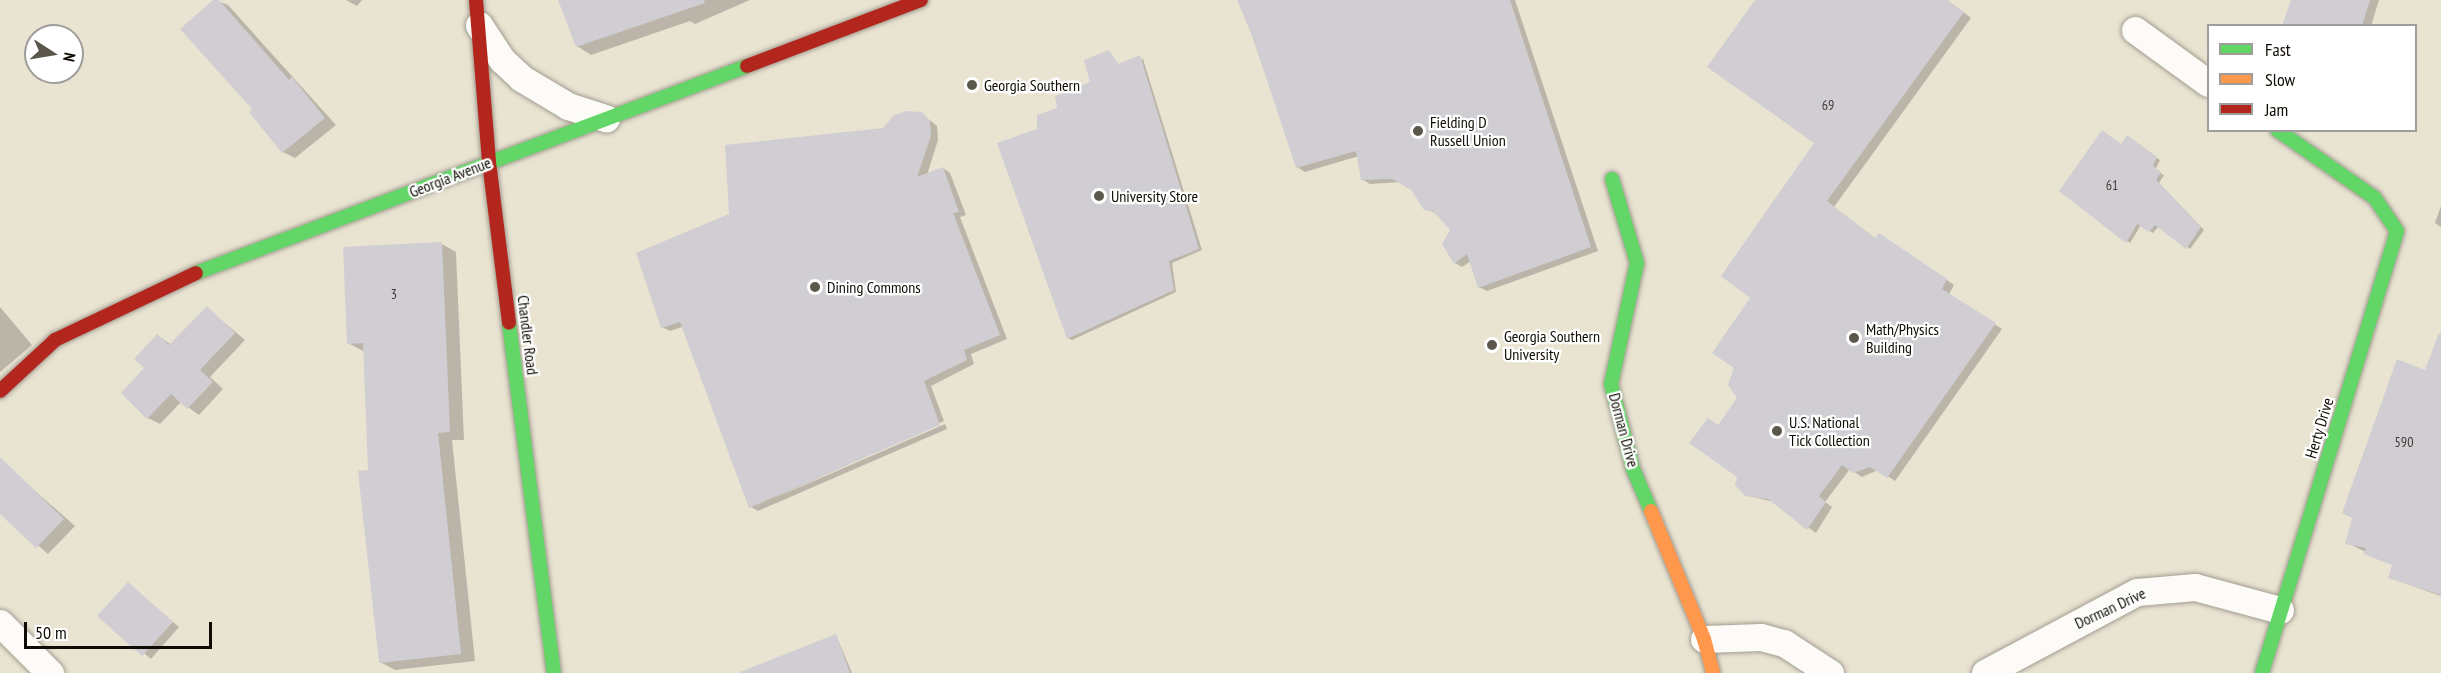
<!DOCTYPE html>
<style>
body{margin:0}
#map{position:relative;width:2441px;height:673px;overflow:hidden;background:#e9e3d2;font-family:"PT Sans Narrow",sans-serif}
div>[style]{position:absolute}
.shadow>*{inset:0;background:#0003}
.building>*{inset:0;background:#d0ced2}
.roads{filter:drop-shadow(0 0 2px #a29d91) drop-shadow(0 0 2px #a29d91)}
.street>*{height:27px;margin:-13.5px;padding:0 13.5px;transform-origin:13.5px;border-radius:13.5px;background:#fcfbf8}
.fast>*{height:14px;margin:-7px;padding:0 7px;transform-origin:7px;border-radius:7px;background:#63d668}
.slow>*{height:14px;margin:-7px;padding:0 7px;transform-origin:7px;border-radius:7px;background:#ff974d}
.jam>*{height:14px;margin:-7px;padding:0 7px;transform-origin:7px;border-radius:7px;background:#b3261e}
.dots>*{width:16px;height:16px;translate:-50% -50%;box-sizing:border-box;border:3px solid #fff;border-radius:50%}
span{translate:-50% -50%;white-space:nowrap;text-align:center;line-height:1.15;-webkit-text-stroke:4.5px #fff;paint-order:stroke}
.number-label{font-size:14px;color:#3f3c37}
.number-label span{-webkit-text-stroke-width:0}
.poi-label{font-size:16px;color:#0f0b03}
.left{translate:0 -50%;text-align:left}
.street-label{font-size:16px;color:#0f0b03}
.legend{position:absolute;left:2207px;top:24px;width:210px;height:108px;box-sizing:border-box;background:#fff;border:2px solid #9f9d9a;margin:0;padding:8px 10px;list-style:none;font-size:18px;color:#0f0b03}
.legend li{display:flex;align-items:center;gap:12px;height:30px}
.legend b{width:30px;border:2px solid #9f9d9a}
.north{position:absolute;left:24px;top:24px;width:60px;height:60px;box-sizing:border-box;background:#fff;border:2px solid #9f9d9a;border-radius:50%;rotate:102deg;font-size:16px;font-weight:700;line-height:24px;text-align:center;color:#0f0b03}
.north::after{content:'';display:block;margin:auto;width:21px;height:27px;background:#5b574b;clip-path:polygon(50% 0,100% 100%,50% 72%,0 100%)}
.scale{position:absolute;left:24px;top:622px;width:188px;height:27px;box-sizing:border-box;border:3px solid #0f0b03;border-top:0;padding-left:8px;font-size:18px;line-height:21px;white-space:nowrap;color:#0f0b03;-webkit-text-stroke:4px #fff;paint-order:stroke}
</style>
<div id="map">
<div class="shadow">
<div style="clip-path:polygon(215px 0,228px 5px,336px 125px,295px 158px,283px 152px,254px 110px)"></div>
<div style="clip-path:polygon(346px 0,362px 0,357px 6px)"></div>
<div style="clip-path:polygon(560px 0,750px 0,695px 24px,690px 21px,591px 55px,577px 46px)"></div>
<div style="clip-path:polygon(1240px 0,1515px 0,1598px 251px,1487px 291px,1479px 287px,1471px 261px,1462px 267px,1455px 263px,1452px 230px,1438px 214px,1425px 209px,1412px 189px,1401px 182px,1370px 184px,1362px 179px,1359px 156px,1305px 172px,1297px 167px)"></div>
<div style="clip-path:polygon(1757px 0,1947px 0,1971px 18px,1834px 207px,1876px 239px,1887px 239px,1954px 285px,1949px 294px,2002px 329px,1895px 481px,1878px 470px,1862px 477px,1850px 469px,1825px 502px,1832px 507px,1816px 533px,1774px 502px,1746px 495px,1719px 426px,1739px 398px,1752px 298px,1816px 143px)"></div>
<div style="clip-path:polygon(2292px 0,2379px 0,2371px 26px,2283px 26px)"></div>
<div style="clip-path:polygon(1109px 52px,1119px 65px,1143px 59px,1202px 250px,1172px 263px,1176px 292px,1072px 340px,1068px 338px,1039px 130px,1092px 83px)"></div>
<div style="clip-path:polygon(922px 114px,937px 126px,938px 140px,927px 175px,943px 168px,950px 173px,966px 215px,960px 217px,1007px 339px,971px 354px,974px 364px,931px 386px,944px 421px,754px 507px,945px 424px,947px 429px,758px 511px,751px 507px,682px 327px,670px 331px,662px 327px,730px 215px,884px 130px)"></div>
<div style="clip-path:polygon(2130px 139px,2160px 160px,2155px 170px,2164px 175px,2159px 183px,2204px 230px,2190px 249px,2159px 226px,2153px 233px,2141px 225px,2130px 243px,2127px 241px,2121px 146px)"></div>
<div style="clip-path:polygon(2441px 206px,2441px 227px,2435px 223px)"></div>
<div style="clip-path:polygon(442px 244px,456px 252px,464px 440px,452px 440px,475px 661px,395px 670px,380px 662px,365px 352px,348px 343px)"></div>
<div style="clip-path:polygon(0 307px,32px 345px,0 372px)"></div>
<div style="clip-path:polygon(207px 308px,245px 340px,210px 377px,223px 389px,199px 415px,181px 402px,160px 424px,148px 418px,146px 368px,158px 336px,172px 345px)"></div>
<div style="clip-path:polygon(2441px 344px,2441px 596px,2398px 581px,2390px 577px,2393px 565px,2347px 543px)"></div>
<div style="clip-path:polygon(9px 468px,75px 526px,48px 554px,0 512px,0 478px)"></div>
<div style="clip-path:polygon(128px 584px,179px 627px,151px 659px,100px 616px)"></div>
<div style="clip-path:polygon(836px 635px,852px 673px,746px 673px)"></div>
</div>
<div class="building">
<div style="clip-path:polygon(213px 0,219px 0,289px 80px,292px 77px,325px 118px,282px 153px,249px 112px,252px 109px,180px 29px)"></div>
<div style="clip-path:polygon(558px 0,704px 0,705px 3px,576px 47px)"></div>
<div style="clip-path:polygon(1237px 0,1510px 0,1591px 247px,1478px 288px,1467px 254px,1454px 264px,1442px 244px,1450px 230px,1433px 211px,1424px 210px,1411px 190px,1392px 179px,1361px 180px,1356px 151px,1296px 168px,1254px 40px)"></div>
<div style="clip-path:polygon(1755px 0,1947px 0,1964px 12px,1827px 201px,1875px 238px,1879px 233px,1947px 279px,1942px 289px,1996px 323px,1887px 478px,1870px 467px,1853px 473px,1842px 465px,1819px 496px,1826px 502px,1807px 530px,1768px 499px,1745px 496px,1735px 485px,1737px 477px,1689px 443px,1708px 418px,1718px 425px,1737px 398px,1728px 385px,1734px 368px,1712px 353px,1750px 298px,1721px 276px,1814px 143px,1707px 67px)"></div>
<div style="clip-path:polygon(2291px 0,2370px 0,2362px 26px,2282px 26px)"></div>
<div style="clip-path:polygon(1109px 50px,1118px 64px,1140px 55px,1199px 249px,1169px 261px,1174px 290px,1067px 339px,997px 143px,1037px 129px,1037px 115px,1057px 108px,1055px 96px,1090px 82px,1084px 60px)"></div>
<div style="clip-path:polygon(907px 111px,922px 112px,930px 121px,931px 136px,917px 177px,943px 167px,959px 212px,953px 213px,1000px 335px,964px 350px,967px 360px,924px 381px,940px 425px,749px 508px,680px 322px,661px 328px,636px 253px,729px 214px,725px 145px,883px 128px,894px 115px)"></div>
<div style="clip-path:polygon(2102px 130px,2121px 144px,2127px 135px,2157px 157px,2153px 166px,2161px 172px,2156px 180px,2201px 227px,2186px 249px,2155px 225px,2149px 232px,2137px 224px,2126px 243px,2059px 191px)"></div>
<div style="clip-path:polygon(442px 242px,450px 432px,438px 433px,461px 654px,379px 663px,358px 471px,368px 470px,363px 343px,347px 344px,343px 247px)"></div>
<div style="clip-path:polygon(207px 306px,235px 333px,200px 370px,213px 382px,187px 409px,171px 394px,147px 419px,121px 393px,144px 368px,134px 359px,157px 334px,169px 345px)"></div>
<div style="clip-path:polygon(2439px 333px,2441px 334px,2441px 595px,2388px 578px,2392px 565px,2363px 554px,2366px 548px,2345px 544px,2352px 518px,2342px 513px,2397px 359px,2425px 370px)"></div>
<div style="clip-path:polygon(0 457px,64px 519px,36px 548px,0 514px)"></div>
<div style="clip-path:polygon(128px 582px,173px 622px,142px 656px,97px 616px)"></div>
<div style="clip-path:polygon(836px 634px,850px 673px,741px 673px,740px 672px)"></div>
</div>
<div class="roads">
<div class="street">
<div style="left:479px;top:25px;width:42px;rotate:56.7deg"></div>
<div style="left:502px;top:60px;width:26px;rotate:43deg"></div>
<div style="left:521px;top:78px;width:55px;rotate:30.8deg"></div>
<div style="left:568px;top:106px;width:40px;rotate:18deg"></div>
<div style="left:2135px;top:30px;width:90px;rotate:36deg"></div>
<div style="left:0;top:623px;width:71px;rotate:45deg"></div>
<div style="left:1704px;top:639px;width:57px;rotate:-2deg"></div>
<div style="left:1761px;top:637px;width:24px;rotate:15deg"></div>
<div style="left:1784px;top:643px;width:55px;rotate:33.1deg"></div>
<div style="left:1985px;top:673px;width:172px;rotate:-28.1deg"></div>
<div style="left:2137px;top:592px;width:58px;rotate:-4.9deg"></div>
<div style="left:2195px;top:587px;width:88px;rotate:15.1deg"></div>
</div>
<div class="fast">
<div style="left:1612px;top:179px;width:88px;rotate:73.4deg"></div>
<div style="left:1637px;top:263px;width:124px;rotate:102.1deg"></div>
<div style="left:1611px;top:384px;width:88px;rotate:75.5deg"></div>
<div style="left:1633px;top:469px;width:46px;rotate:66.8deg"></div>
<div style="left:196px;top:273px;width:589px;rotate:-20.59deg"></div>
<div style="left:509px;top:323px;width:353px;rotate:82.7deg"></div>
<div style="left:2262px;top:673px;width:462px;rotate:-73deg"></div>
<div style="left:2397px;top:231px;width:40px;rotate:-124deg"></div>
<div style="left:2375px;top:198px;width:119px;rotate:-145.2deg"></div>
</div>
<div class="slow">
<div style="left:1651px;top:511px;width:139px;rotate:67.5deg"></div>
<div style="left:1704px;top:639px;width:35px;rotate:75deg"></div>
</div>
<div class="jam">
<div style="left:476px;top:0;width:163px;rotate:85.4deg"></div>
<div style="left:489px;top:162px;width:162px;rotate:82.9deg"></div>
<div style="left:747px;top:66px;width:186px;rotate:-20.8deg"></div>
<div style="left:0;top:391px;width:75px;rotate:-42.8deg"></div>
<div style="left:55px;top:340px;width:156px;rotate:-25.4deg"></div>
</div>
</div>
<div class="dots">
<div style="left:972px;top:85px;background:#5b574b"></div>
<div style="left:1418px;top:131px;background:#5b574b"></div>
<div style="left:1099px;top:196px;background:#5b574b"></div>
<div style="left:815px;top:287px;background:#5b574b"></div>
<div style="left:1854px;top:338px;background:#5b574b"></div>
<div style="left:1492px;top:345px;background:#5b574b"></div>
<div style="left:1777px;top:431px;background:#5b574b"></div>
</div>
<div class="number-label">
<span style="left:1828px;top:105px">69</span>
<span style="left:2112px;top:185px">61</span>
<span style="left:394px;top:294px">3</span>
<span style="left:2404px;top:442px">590</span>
</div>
<div class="poi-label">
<span class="left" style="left:984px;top:85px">Georgia Southern</span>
<span class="left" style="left:1430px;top:131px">Fielding D<br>Russell Union</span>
<span class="left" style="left:1111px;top:196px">University Store</span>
<span class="left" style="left:827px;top:287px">Dining Commons</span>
<span class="left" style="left:1866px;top:338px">Math/Physics<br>Building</span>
<span class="left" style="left:1504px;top:345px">Georgia Southern<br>University</span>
<span class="left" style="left:1789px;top:431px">U.S. National<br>Tick Collection</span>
</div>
<div class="street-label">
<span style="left:450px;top:177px;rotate:-21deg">Georgia Avenue</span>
<span style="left:528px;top:335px;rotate:83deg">Chandler Road</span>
<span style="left:2319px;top:428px;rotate:-73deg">Herty Drive</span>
<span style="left:1624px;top:430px;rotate:75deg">Dorman Drive</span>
<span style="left:2110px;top:608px;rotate:-25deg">Dorman Drive</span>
</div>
<ul class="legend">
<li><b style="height:8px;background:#63d668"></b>Fast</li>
<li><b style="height:8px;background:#ff974d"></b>Slow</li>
<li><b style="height:8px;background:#b3261e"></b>Jam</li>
</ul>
<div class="north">N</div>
<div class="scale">50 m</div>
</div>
